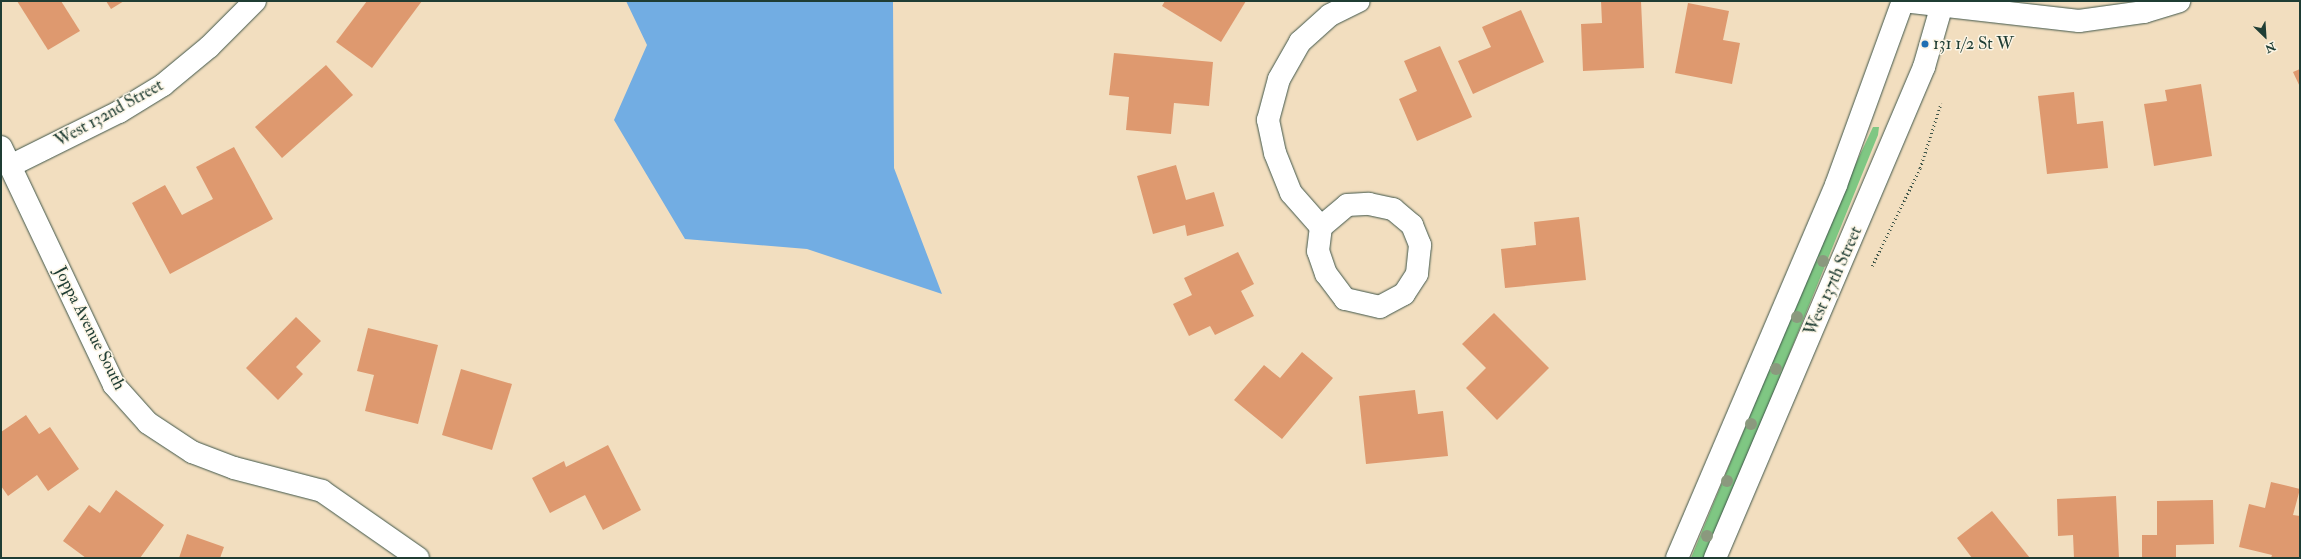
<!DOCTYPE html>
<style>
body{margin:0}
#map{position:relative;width:2301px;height:559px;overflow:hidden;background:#f2debf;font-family:"IM FELL Double Pica",serif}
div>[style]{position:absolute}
.green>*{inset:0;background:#7fc783}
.water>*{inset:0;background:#72ade3}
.building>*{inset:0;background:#de996f}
.path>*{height:2.5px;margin-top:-1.25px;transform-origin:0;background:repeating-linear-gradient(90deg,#3f5549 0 1px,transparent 0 4px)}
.roads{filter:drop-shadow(0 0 1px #3f5549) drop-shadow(0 0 1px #3f5549)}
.minor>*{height:22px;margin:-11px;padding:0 11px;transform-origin:11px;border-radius:11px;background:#fff}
.secondary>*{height:22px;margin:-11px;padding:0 11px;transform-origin:11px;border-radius:11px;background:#fff}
.trees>*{width:12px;height:12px;margin:-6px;border-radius:50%;background:#8b997e}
.dots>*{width:11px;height:11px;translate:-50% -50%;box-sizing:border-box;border:2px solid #fcf5e5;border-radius:50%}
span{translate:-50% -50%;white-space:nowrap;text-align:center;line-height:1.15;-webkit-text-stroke:3px #fcf5e5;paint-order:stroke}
.poi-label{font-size:17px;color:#1f3d34}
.left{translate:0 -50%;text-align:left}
.street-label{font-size:17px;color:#1f3d34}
.frame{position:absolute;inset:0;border:2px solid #1f3d34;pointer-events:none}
.north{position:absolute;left:2245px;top:16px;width:40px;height:40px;-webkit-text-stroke:3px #fcf5e5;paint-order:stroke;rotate:155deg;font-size:11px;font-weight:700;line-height:16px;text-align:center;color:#1f3d34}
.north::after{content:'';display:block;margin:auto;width:14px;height:18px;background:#1f3d34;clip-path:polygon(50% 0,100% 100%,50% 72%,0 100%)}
</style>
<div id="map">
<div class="green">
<div style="clip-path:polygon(1873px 127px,1879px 127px,1878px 135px,1742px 471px,1705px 558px,1691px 558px,1840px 197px)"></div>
</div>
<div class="water">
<div style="clip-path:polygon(626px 1px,893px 1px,894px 168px,942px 294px,807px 249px,685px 239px,614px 120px,647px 45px)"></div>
</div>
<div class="building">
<div style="clip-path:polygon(17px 1px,61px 1px,80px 31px,48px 50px)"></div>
<div style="clip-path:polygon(106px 1px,124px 1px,111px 9px)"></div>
<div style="clip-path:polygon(367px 1px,422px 1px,372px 68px,336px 42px)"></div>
<div style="clip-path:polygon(1165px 1px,1246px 1px,1221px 42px,1162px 6px)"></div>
<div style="clip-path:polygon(1601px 1px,1641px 1px,1644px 68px,1583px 71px,1581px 24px,1602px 23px)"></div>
<div style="clip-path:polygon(1688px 3px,1729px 11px,1723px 40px,1740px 43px,1732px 84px,1675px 73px)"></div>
<div style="clip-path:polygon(1521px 10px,1544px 62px,1473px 94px,1458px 61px,1491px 47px,1482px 27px)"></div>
<div style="clip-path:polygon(1440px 46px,1472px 117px,1417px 141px,1399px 99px,1417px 91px,1404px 61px)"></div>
<div style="clip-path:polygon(1114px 53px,1213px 62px,1209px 106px,1174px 103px,1171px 134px,1126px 130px,1129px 97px,1109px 95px)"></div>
<div style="clip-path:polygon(326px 65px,353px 95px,282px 158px,255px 127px)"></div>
<div style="clip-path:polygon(2300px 69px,2300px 87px,2293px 72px)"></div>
<div style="clip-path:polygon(2201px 84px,2212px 156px,2154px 166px,2144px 104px,2167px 101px,2165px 90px)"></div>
<div style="clip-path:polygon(2074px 92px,2077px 124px,2103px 121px,2108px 168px,2047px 174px,2038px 96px)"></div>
<div style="clip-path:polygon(234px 147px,273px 219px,170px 274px,132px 203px,165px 185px,182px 215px,213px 199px,196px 167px)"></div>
<div style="clip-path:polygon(1176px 165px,1186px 200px,1214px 192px,1224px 226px,1187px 236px,1185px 225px,1153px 234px,1137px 176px)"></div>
<div style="clip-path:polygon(1579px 217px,1586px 280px,1505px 288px,1501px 249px,1536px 245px,1534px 222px)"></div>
<div style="clip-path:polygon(1238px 252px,1254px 284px,1241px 291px,1254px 316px,1215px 335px,1210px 326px,1189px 336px,1173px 304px,1192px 295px,1184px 278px)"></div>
<div style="clip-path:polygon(1494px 313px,1549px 368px,1497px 420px,1466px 388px,1486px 368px,1462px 344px)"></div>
<div style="clip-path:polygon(296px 317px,321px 341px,296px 367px,303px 374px,278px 400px,246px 368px)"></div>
<div style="clip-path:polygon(368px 328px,438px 345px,418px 424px,365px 411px,374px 375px,357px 371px)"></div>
<div style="clip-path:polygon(1302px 352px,1333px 378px,1282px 439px,1234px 400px,1264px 365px,1280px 378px)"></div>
<div style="clip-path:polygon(461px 369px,512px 384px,492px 450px,442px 435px)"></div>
<div style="clip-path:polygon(1415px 390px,1418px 414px,1443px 411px,1448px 456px,1366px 464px,1359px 396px)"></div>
<div style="clip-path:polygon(26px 415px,39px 434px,50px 427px,79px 469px,48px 491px,37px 475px,8px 496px,1px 486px,1px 432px)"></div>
<div style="clip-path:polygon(608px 445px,641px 510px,603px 530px,585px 495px,550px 513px,532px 478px,564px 461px,566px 467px)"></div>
<div style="clip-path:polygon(2271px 482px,2300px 489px,2293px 515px,2300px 516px,2300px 558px,2271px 558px,2272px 555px,2239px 547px,2249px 504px,2265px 508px)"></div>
<div style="clip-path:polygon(116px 490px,164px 525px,140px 558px,86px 558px,63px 541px,89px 505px,100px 513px)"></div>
<div style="clip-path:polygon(2116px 496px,2119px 558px,2074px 558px,2073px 535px,2058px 536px,2057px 499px)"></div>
<div style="clip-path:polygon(2213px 500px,2214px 544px,2176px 545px,2176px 558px,2142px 558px,2142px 535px,2157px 535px,2157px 501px)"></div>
<div style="clip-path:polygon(1992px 511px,2030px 558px,1972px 558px,1957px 538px)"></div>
<div style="clip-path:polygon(187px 534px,224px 547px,220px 558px,179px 558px)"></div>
</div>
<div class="path">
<div style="left:1872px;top:266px;width:109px;rotate:-63.9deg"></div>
<div style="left:1920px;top:168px;width:68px;rotate:-72.1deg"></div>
</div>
<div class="roads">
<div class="minor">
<div style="left:1903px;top:1px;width:177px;rotate:6.5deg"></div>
<div style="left:2079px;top:21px;width:66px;rotate:-7.9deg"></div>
<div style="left:2144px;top:12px;width:37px;rotate:-17deg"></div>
<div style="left:1px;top:147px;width:263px;rotate:64.6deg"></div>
<div style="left:114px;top:385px;width:51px;rotate:48.2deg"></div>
<div style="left:148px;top:423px;width:53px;rotate:33.4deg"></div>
<div style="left:192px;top:452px;width:45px;rotate:20.9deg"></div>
<div style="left:234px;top:468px;width:91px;rotate:14.6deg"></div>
<div style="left:322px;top:491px;width:117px;rotate:34.9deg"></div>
<div style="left:10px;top:166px;width:122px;rotate:-26.4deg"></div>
<div style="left:119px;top:112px;width:52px;rotate:-31.5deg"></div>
<div style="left:163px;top:85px;width:60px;rotate:-39.6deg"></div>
<div style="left:209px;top:47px;width:65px;rotate:-45deg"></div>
<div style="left:1321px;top:227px;width:34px;rotate:-40deg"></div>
<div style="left:1347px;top:205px;width:22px;rotate:-3deg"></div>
<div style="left:1369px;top:204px;width:25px;rotate:12deg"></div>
<div style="left:1393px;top:209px;width:25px;rotate:40deg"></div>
<div style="left:1412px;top:225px;width:22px;rotate:68deg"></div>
<div style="left:1420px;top:245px;width:29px;rotate:96deg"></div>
<div style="left:1417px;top:274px;width:24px;rotate:123deg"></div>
<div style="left:1404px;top:294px;width:27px;rotate:152deg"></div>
<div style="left:1380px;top:307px;width:36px;rotate:-167deg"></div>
<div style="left:1345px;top:299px;width:31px;rotate:-127deg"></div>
<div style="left:1326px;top:274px;width:24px;rotate:-109deg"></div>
<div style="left:1318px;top:251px;width:24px;rotate:-83deg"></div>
<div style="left:1321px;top:227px;width:45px;rotate:-131.4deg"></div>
<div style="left:1291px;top:193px;width:43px;rotate:-111.8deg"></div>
<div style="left:1275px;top:153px;width:34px;rotate:-102deg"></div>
<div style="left:1268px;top:120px;width:42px;rotate:-75deg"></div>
<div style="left:1279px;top:79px;width:43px;rotate:-60.4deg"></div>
<div style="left:1300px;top:42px;width:40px;rotate:-42deg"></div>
<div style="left:1330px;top:15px;width:32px;rotate:-26deg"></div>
</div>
<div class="secondary">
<div style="left:1677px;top:558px;width:405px;rotate:-66.9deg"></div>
<div style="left:1836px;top:185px;width:196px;rotate:-70deg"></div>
<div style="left:1715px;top:558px;width:534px;rotate:-66.94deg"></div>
<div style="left:1924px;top:67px;width:69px;rotate:-73.9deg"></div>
</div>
</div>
<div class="trees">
<div style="left:1823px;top:261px"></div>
<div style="left:1797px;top:317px"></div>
<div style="left:1776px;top:369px"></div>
<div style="left:1751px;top:424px"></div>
<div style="left:1727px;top:481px"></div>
<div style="left:1707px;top:536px"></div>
</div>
<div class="dots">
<div style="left:1925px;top:44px;background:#1f6fb2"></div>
</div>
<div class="poi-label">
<span class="left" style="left:1933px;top:44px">131 1/2 St W</span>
</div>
<div class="street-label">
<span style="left:109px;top:113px;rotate:-29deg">West 132nd Street</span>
<span style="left:1833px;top:281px;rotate:-66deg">West 137th Street</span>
<span style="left:90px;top:328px;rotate:63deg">Joppa Avenue South</span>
</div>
<div class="frame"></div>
<div class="north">N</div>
</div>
